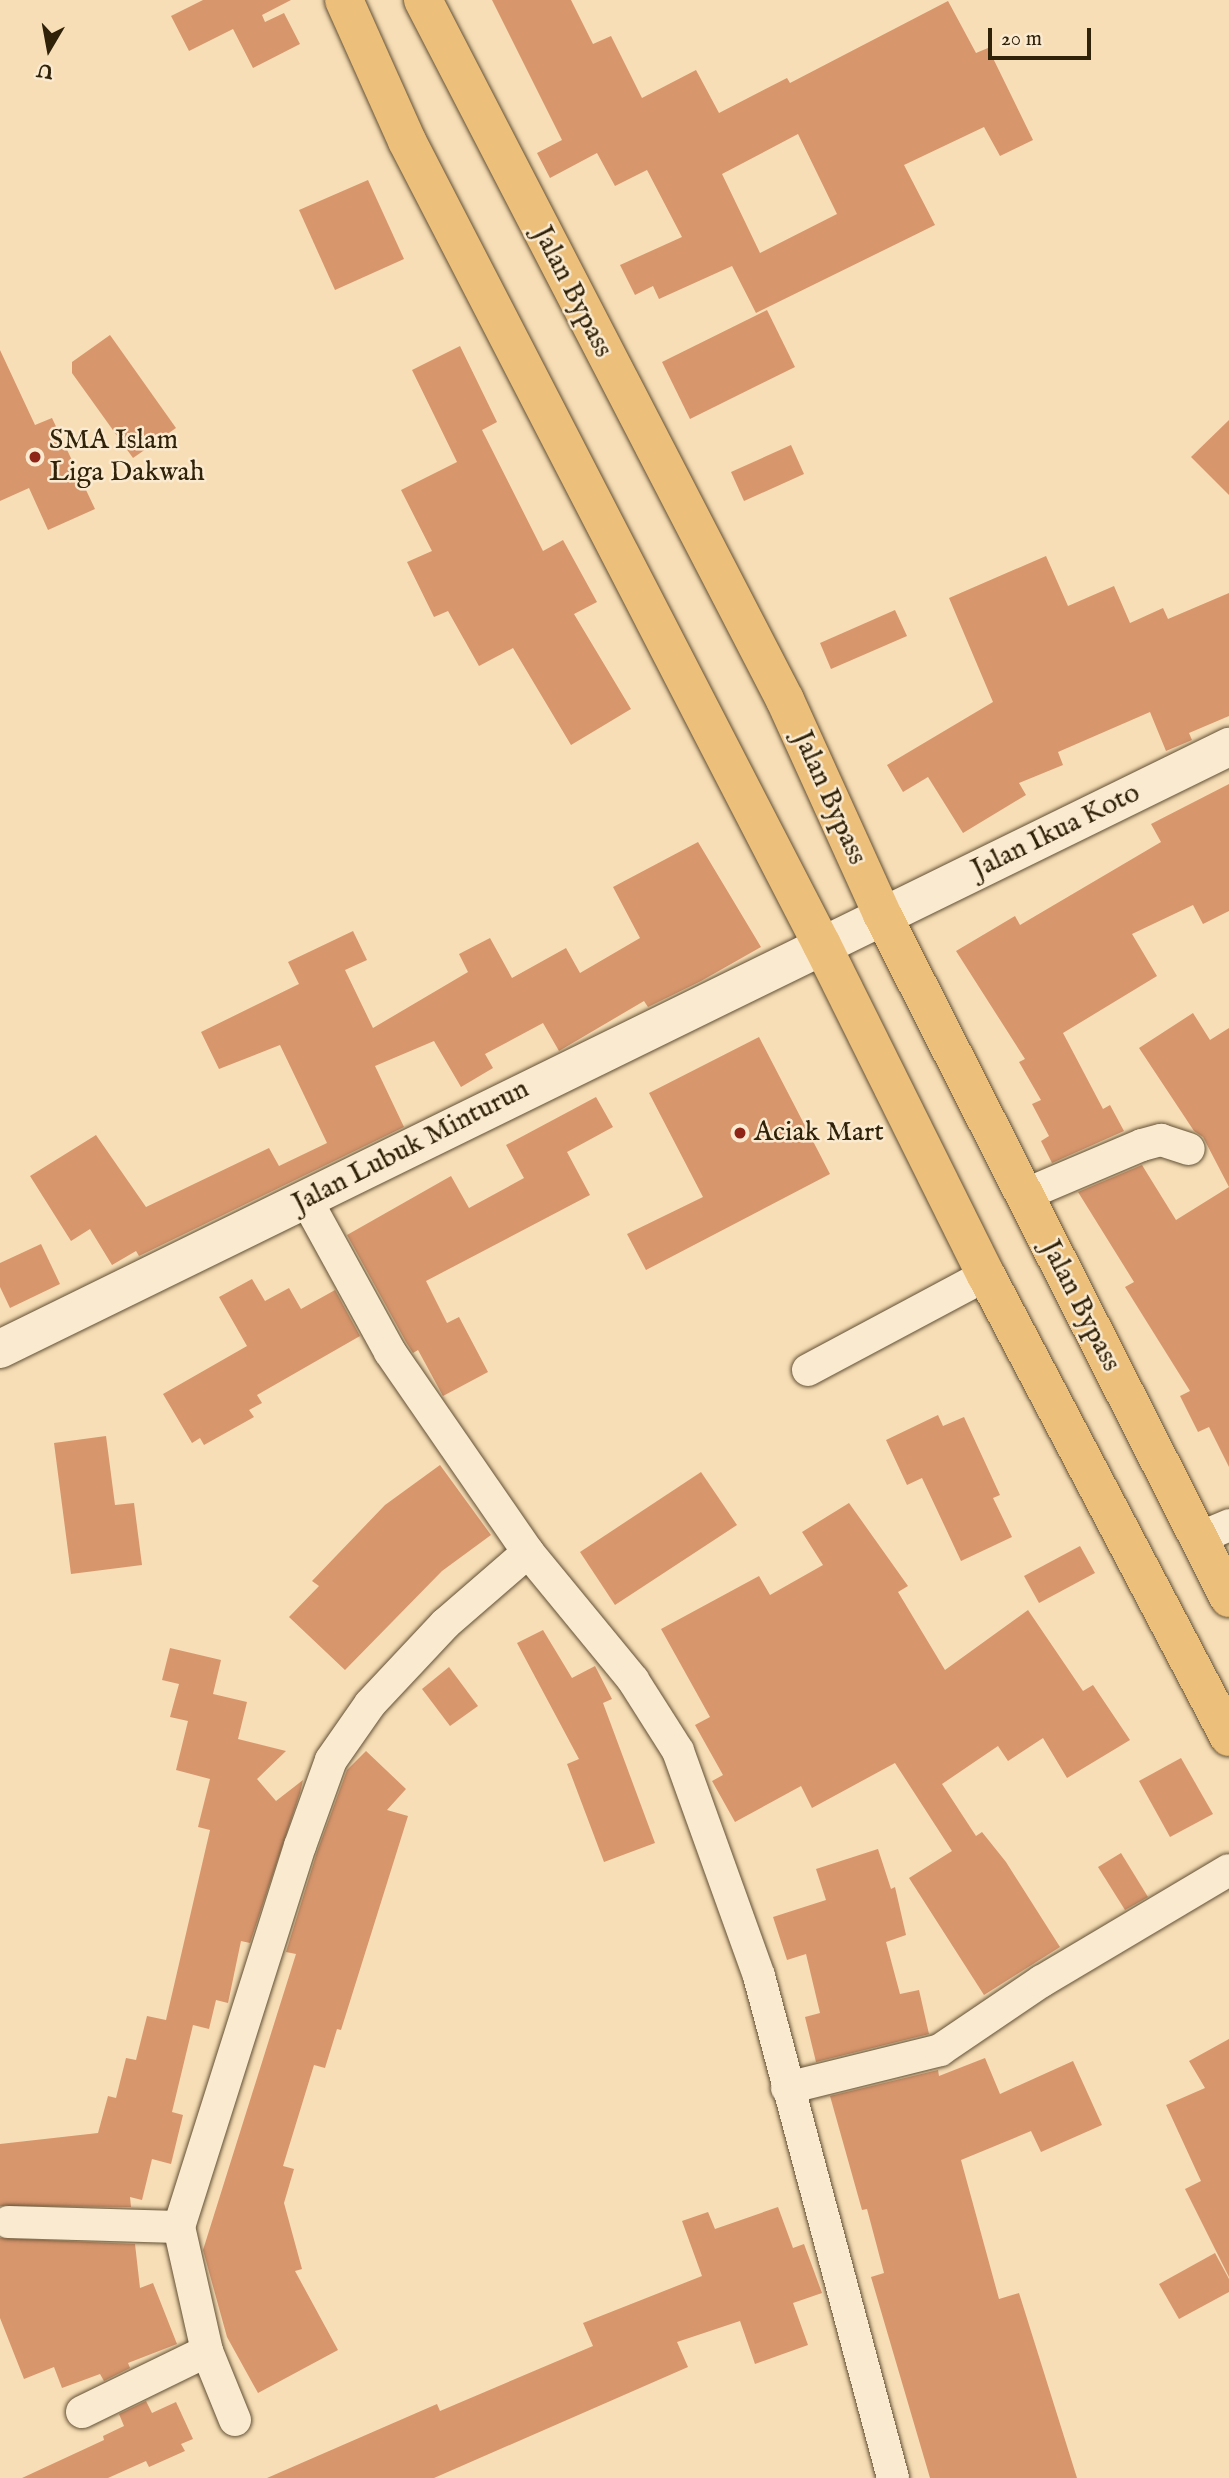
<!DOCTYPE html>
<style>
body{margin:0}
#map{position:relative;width:1229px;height:2478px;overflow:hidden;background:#f7deb6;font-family:"IM FELL English",serif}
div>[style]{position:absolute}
.building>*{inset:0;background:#d8966d}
.roads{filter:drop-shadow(0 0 2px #625034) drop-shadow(0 0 2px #625034)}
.street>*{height:32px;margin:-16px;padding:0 16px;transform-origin:16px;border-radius:16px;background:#faead0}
.secondary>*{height:38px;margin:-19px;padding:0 19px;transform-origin:19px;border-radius:19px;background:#faead0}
.highway>*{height:38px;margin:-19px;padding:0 19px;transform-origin:19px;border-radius:19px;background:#ecbf7b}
.dots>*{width:19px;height:19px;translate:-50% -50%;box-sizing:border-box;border:4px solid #faead0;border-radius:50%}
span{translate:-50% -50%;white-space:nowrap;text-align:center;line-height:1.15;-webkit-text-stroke:5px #faead0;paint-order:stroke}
.street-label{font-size:28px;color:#302109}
.poi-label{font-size:28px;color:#302109}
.left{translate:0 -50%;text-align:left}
.north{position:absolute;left:14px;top:14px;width:70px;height:70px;-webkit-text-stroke:5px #faead0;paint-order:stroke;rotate:190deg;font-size:19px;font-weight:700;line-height:28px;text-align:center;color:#302109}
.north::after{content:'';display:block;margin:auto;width:24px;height:32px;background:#302109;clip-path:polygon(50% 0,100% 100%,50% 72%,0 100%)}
.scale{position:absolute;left:988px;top:28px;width:103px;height:32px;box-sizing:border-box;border:4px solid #302109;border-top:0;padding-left:9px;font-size:21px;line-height:24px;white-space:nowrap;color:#302109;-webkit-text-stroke:5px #faead0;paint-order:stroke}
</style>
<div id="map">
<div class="building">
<div style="clip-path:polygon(203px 0,291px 0,262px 15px,265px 22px,284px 13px,300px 44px,253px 68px,233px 29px,189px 51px,171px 16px)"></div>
<div style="clip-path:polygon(evenodd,492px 0,571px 0,593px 44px,611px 36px,642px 98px,696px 70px,719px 113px,787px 78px,790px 83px,948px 1px,976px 53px,988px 48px,1033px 140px,1000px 156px,984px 127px,904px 165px,935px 225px,756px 313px,732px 266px,659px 299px,653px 286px,635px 295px,620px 265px,682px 237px,647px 170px,615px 186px,597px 153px,550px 178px,537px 153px,562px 140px,492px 0,798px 134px,837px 214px,760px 253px,722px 174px,798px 134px)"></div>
<div style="clip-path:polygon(368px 180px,404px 259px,335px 290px,299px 210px)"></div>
<div style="clip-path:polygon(767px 310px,795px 367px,690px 419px,662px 362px)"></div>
<div style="clip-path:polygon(110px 335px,176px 428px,133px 458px,72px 373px,72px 362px)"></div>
<div style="clip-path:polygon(460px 346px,497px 422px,482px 430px,543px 551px,563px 540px,597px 602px,574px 614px,631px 709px,571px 745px,513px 648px,479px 666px,448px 611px,434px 617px,407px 562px,432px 551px,401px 490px,457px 462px,412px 370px)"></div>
<div style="clip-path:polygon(0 350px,35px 425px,52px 418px,95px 509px,48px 530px,29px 488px,0 501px)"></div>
<div style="clip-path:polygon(1229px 420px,1229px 495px,1191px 457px)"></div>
<div style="clip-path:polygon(791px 445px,804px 474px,744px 501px,731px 472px)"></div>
<div style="clip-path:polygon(1046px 556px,1068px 606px,1114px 586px,1130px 623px,1163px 608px,1168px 619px,1229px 593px,1229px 716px,1189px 733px,1192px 740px,1166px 751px,1150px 712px,1058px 752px,1063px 765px,1019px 783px,1026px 795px,963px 833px,928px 777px,903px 792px,887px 765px,993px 702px,949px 598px)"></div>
<div style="clip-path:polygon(895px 610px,907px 636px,831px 669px,820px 643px)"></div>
<div style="clip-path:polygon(1229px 784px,1229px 911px,1203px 924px,1193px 905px,1132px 934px,1157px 976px,1063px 1033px,1103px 1109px,1110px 1105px,1124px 1131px,1052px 1163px,1041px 1141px,1049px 1136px,1032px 1104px,1041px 1100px,1019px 1062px,1025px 1059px,956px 951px,1015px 916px,1020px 925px,1161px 842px,1151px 824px)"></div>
<div style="clip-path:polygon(698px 842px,761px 947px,701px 981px,648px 1007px,644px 1001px,559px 1051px,543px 1023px,485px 1054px,493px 1068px,461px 1087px,434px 1041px,375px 1066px,404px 1127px,139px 1256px,136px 1251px,112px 1265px,90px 1229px,71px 1241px,30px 1176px,96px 1135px,146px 1207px,269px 1148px,279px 1166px,327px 1143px,280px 1045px,219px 1069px,201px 1032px,299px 984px,288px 962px,353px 931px,367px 960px,345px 970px,373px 1028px,468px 972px,459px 954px,490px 938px,512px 978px,566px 948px,580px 973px,640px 938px,613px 887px)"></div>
<div style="clip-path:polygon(1193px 1013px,1210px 1040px,1229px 1028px,1229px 1187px,1203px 1137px,1194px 1131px,1139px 1048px)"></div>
<div style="clip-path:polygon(759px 1037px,830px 1174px,646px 1270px,627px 1234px,703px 1197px,649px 1093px)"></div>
<div style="clip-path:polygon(596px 1097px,613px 1127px,567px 1152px,590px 1195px,426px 1281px,447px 1323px,459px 1317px,488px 1372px,443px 1396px,418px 1350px,413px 1353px,406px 1342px,347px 1235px,451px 1176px,469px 1208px,524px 1178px,506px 1145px)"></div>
<div style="clip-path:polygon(1142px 1165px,1176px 1220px,1229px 1187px,1229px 1467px,1209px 1427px,1198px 1432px,1180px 1396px,1190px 1391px,1125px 1287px,1134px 1282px,1078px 1192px)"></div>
<div style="clip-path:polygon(41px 1244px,60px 1284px,10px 1308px,0 1287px,0 1263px)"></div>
<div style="clip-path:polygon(252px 1279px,265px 1301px,289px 1288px,301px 1309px,335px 1290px,360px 1336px,257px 1395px,262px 1403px,249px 1410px,254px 1417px,204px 1445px,200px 1438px,192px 1443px,163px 1394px,247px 1346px,219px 1297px)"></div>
<div style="clip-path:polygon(938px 1415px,943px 1426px,964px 1417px,1000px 1495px,993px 1498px,1012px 1537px,961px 1561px,922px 1478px,907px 1485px,886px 1440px)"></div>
<div style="clip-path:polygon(106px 1436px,115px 1505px,134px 1503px,142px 1565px,71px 1574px,54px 1443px)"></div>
<div style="clip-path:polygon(440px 1465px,491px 1535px,442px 1571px,345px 1670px,289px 1617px,319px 1586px,312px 1581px,385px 1505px)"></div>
<div style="clip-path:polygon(701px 1472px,737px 1525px,615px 1605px,580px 1552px)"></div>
<div style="clip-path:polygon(849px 1503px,908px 1586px,898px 1592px,945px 1670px,1028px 1610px,1083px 1691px,1093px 1685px,1130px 1740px,1067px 1778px,1043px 1738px,1008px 1761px,998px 1746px,942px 1784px,976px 1836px,982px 1832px,1006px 1862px,1060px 1947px,984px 1995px,909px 1878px,952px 1851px,895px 1763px,812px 1808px,801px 1786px,735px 1822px,712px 1781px,723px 1775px,695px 1725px,710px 1717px,661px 1629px,759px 1576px,770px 1595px,823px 1565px,802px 1532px)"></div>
<div style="clip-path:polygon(1080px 1546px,1095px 1573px,1039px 1603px,1024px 1576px)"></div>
<div style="clip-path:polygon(543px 1630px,572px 1678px,595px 1666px,612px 1699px,603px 1703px,655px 1843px,604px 1862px,567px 1764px,579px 1759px,517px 1643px)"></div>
<div style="clip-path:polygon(170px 1648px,221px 1660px,213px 1694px,247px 1702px,238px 1739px,286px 1751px,257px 1779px,276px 1801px,303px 1780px,300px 1793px,250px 1943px,241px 1941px,228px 2003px,216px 2000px,209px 2029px,193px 2025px,172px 2112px,183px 2115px,171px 2164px,152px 2159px,142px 2200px,130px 2197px,131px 2207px,0 2206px,0 2144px,98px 2133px,108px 2096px,116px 2098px,126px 2058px,136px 2060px,147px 2016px,166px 2020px,210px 1830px,198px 1827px,210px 1779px,176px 1770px,188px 1721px,170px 1717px,179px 1684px,162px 1680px)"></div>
<div style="clip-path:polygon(449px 1667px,478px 1706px,450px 1726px,422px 1689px)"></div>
<div style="clip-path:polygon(366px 1751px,406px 1789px,387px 1810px,408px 1816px,341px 2030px,337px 2029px,325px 2068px,314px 2065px,283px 2166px,294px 2169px,284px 2203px,302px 2269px,295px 2271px,338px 2350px,258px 2393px,227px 2337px,203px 2250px,296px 1954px,286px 1952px,317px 1852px,347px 1770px)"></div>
<div style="clip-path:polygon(1181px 1758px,1213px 1814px,1170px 1837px,1139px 1781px)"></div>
<div style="clip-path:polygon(878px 1849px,891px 1889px,895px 1887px,906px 1935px,886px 1942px,900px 1994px,919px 1990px,929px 2034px,816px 2062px,805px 2017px,820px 2013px,806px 1954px,787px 1960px,773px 1917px,826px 1900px,816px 1869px)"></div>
<div style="clip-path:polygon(1121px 1853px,1148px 1897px,1125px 1910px,1098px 1867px)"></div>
<div style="clip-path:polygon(1229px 2039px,1229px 2277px,1185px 2189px,1201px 2181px,1166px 2105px,1205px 2088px,1189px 2061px)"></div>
<div style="clip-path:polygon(985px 2058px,1000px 2094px,1073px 2061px,1102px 2125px,1041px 2152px,1031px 2131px,961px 2160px,999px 2299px,1019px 2293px,1077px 2478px,930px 2478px,871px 2277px,884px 2273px,867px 2209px,862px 2210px,830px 2096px,938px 2070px,939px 2076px)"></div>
<div style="clip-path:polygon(778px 2207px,793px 2248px,804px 2244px,822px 2293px,793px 2303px,808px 2345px,755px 2364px,740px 2321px,677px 2342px,688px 2367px,434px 2478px,267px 2478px,437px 2404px,440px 2411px,593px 2346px,583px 2323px,702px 2276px,682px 2221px,708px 2212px,715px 2229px)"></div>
<div style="clip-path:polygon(0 2238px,135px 2244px,140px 2288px,153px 2283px,177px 2344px,128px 2363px,130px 2368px,104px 2381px,100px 2374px,62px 2388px,54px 2367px,24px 2379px,0 2318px)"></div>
<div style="clip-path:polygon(1215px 2253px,1229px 2279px,1229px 2292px,1179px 2319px,1159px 2284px)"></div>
<div style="clip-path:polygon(146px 2401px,152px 2413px,176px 2402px,193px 2439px,181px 2444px,185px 2451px,149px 2467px,146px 2461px,108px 2478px,22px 2478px,104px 2440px,103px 2436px,124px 2426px,119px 2414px)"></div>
</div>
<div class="roads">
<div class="street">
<div style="left:1024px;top:1195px;width:128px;rotate:-23deg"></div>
<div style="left:1142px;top:1145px;width:20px;rotate:-15deg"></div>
<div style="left:1161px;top:1140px;width:29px;rotate:18deg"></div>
<div style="left:307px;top:1201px;width:172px;rotate:61.2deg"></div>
<div style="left:390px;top:1352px;width:243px;rotate:55.4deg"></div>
<div style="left:528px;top:1552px;width:166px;rotate:50.6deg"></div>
<div style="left:633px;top:1680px;width:84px;rotate:57.6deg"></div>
<div style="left:678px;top:1751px;width:239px;rotate:70.2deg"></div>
<div style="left:759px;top:1976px;width:520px;rotate:75.05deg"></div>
<div style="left:808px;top:1370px;width:202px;rotate:-28.1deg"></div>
<div style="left:1199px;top:1538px;width:33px;rotate:-23deg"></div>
<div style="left:787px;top:2088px;width:158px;rotate:-13.9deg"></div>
<div style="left:940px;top:2050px;width:123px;rotate:-34.1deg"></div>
<div style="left:1042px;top:1981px;width:217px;rotate:-30.7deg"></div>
<div style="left:8px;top:2222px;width:171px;rotate:1.7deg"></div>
<div style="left:82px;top:2412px;width:139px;rotate:-26deg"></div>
<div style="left:235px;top:2420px;width:74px;rotate:-112.1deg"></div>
<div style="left:207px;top:2351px;width:127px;rotate:-102.7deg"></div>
<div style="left:179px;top:2227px;width:400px;rotate:-72.4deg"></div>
<div style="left:300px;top:1846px;width:91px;rotate:-70.2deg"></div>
<div style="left:331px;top:1760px;width:68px;rotate:-55.1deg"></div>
<div style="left:370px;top:1704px;width:110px;rotate:-46.8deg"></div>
<div style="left:445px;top:1624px;width:110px;rotate:-40.9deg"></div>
</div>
<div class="secondary">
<div style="left:0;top:1349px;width:1369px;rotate:-26.1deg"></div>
</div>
<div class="highway">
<div style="left:344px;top:0;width:154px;rotate:65.9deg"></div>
<div style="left:407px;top:141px;width:905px;rotate:62.7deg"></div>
<div style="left:822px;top:945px;width:369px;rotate:63.6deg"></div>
<div style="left:986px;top:1275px;width:522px;rotate:62.26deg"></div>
<div style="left:423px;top:0;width:788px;rotate:62.65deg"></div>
<div style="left:785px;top:700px;width:235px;rotate:65.6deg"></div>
<div style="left:882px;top:914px;width:767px;rotate:63.1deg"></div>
</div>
</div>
<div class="dots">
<div style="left:35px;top:457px;background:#8f2418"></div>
<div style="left:740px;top:1133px;background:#8f2418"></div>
</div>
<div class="street-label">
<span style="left:572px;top:292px;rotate:63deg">Jalan Bypass</span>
<span style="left:829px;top:798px;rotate:66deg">Jalan Bypass</span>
<span style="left:1056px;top:832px;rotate:-26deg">Jalan Ikua Koto</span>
<span style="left:411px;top:1147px;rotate:-27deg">Jalan Lubuk Minturun</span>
<span style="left:1080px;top:1306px;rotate:63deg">Jalan Bypass</span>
</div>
<div class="poi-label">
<span class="left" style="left:49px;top:457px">SMA Islam<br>Liga Dakwah</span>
<span class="left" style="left:754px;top:1133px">Aciak Mart</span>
</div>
<div class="north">U</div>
<div class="scale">20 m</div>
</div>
